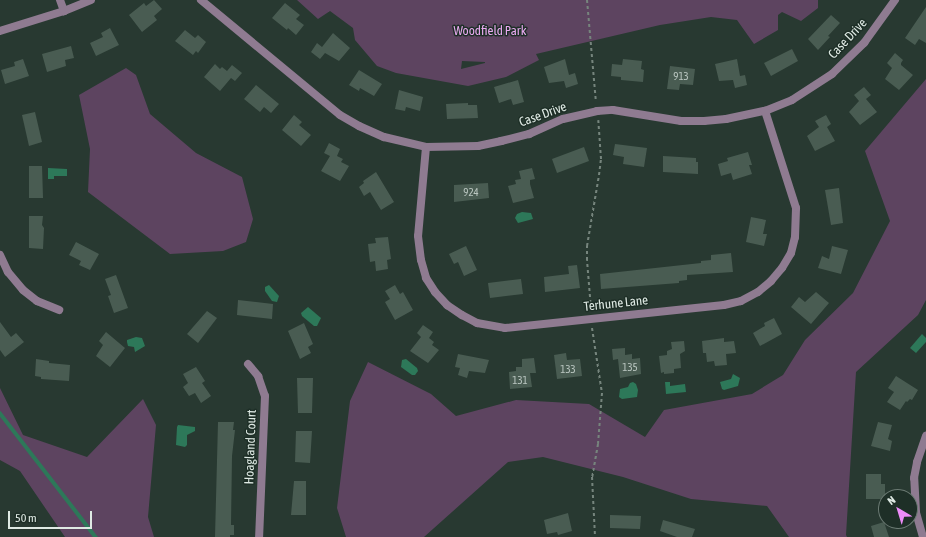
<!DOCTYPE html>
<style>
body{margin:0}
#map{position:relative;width:926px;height:537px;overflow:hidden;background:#283931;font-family:"Asap Condensed",sans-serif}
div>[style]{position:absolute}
.green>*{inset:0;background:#5d4460}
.water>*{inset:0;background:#2d7859}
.stream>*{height:3.5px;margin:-1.75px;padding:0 1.75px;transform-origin:1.75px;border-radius:1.75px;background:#2d7859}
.building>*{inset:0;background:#495c52}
.path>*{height:2px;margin-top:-1px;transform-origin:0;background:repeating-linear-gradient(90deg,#76857d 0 3px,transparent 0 6px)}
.street>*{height:8px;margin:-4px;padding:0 4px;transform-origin:4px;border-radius:4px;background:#8f7b91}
span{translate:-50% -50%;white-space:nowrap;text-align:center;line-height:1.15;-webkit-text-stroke:3px #1e2f27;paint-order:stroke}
.number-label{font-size:11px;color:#bac6c0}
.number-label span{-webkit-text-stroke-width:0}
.park-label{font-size:13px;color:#ebabf2}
.street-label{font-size:13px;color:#dfeae4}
.north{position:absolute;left:878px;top:489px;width:40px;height:40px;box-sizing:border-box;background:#1e2f27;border:1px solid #6b7a73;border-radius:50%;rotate:322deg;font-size:11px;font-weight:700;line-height:16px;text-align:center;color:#dfeae4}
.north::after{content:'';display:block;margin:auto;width:14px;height:18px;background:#ed8cf9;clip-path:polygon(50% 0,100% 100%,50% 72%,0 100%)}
.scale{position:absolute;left:8px;top:511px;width:84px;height:18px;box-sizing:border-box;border:2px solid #dfeae4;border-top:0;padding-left:5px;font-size:12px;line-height:14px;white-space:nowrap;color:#dfeae4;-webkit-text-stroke:3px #1e2f27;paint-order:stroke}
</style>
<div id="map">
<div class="green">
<div style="clip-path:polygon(evenodd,297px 0,818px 0,818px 8px,801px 21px,782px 12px,778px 15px,778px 30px,754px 44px,737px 20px,711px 17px,660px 25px,536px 54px,539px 60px,506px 77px,468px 86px,396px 73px,377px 66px,355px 40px,353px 28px,330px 11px,318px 19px,297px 0,462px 61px,485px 62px,485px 63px,461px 69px,462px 61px)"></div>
<div style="clip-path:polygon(126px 68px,136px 75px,150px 114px,196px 153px,242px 177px,253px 219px,246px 242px,223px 251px,170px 254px,88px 192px,90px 149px,79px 95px)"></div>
<div style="clip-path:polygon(926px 79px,926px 300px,918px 315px,856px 372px,846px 535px,847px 537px,789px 537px,767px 506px,691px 499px,623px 477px,543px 457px,508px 462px,424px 537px,346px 537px,337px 508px,350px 401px,368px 362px,431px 394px,456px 416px,516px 400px,589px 404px,645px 437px,664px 410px,752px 394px,783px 375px,805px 340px,853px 293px,890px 221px,865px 151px)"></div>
<div style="clip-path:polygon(0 388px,23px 435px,87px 457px,143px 399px,156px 425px,148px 517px,154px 537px,65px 537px,20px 471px,0 460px)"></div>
</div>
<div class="water">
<div style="clip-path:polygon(48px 168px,67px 169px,67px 176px,54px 176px,54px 179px,48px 179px)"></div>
<div style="clip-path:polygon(522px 212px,531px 213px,533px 219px,518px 223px,515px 218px,517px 214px)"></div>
<div style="clip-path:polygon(269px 285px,279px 296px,277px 302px,272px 301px,265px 291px,265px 287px)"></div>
<div style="clip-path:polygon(308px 307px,321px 318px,317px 326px,314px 326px,302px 316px,301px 313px)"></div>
<div style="clip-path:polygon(922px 334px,926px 338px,926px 342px,916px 353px,910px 348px)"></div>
<div style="clip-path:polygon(136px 337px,142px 338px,145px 346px,135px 352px,134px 347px,128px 346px,127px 342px,127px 340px)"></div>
<div style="clip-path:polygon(406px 359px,417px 368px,418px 371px,415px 375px,412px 375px,401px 367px,402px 360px)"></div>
<div style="clip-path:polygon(733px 374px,740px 378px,738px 386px,724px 390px,722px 389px,720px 382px,731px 379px)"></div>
<div style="clip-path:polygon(633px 382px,636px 384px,638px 390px,637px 397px,622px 399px,619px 397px,620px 389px,628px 387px,630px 383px)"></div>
<div style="clip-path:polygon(665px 382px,670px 382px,670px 386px,685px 384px,686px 392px,666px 394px)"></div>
<div style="clip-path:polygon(178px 425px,195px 427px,195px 431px,187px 435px,187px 445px,185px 447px,176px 445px,177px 427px)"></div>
</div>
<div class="stream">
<div style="left:0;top:413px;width:157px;rotate:52.3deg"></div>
</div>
<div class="building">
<div style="clip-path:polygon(154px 0,162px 9px,154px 16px,157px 20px,142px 32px,129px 15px,144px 3px,146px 6px)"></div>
<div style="clip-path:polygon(285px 3px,300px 15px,296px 19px,304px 25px,296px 35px,288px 28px,287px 30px,272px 18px)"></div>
<div style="clip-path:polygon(926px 7px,926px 43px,919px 39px,915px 45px,905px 38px)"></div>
<div style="clip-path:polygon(831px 15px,840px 23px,828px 36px,830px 37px,818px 50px,808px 39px)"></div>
<div style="clip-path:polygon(110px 28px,119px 45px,96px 56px,90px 43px,103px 37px,101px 33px)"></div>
<div style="clip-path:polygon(185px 30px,195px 38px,198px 35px,206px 42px,198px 53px,196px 51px,193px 55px,175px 41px)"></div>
<div style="clip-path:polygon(333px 33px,350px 48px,339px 61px,325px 53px,320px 59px,311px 52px,317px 43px,322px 47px)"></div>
<div style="clip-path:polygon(71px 46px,74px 58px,65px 60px,66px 66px,47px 72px,42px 54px)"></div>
<div style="clip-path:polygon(792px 49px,798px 61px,771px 76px,764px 63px)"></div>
<div style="clip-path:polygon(895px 53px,903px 60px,901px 63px,901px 65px,913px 75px,899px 90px,885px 79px,892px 68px,887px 63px)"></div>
<div style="clip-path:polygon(23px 59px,29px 76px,5px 84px,1px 70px,15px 66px,14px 62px)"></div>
<div style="clip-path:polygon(565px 59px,569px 75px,575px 73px,578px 84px,566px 88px,564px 81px,549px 83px,544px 67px)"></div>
<div style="clip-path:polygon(623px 59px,642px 61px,641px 69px,644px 70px,643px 82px,621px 80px,621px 77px,611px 76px,612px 64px,622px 65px)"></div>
<div style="clip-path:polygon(737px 59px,740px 76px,745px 75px,747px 85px,735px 88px,733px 80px,719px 81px,715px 64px)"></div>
<div style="clip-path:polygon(215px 64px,220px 69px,222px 67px,227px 71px,232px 65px,242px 73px,235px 81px,231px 78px,220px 91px,204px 77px)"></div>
<div style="clip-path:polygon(670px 66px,695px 69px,693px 85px,680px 84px,679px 90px,667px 89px)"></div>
<div style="clip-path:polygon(359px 70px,382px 84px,374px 96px,360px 88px,359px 91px,349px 85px)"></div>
<div style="clip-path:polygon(518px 80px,524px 102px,513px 105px,511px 99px,499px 103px,494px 87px)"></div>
<div style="clip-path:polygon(256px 85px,279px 104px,271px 113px,264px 107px,260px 112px,244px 99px)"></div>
<div style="clip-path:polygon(864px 87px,871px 95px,866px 99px,877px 112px,860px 125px,849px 112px,859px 101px,854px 95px)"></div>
<div style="clip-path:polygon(399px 90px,423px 97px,420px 111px,406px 107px,405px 111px,395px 109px)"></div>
<div style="clip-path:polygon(468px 103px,468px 105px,477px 105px,478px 118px,447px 119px,446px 104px)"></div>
<div style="clip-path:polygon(35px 112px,42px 142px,29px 146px,22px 115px)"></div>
<div style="clip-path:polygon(294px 115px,302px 122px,299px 125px,311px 135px,301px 146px,282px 130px)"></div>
<div style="clip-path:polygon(826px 115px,831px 124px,827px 127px,835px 141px,815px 151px,807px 136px,819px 127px,815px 121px)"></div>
<div style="clip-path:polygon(329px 143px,340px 149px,337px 156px,343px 159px,341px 162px,349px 166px,340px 181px,321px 171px,330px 156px,324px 153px)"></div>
<div style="clip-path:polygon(615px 144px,647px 148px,644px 167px,623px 164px,624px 157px,613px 155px)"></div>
<div style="clip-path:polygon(584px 147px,589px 161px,557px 173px,552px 159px)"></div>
<div style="clip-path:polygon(748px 152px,752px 165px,749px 165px,752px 174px,733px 180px,731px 173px,721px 176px,718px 164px,728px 161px,727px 158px)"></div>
<div style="clip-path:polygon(663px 156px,696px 158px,696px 162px,698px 162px,698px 174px,663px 172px)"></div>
<div style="clip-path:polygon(29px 166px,42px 166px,43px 198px,29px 198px)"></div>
<div style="clip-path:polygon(532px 168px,535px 179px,530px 180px,530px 184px,534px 198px,513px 203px,508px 186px,516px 184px,515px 180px,521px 179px,519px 171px)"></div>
<div style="clip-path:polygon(376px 172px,394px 202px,381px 210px,370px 192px,364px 196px,359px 187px,364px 183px,363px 181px)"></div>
<div style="clip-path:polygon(488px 183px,489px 198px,454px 202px,454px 185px)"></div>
<div style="clip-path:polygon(839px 188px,843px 223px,831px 225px,825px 190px)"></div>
<div style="clip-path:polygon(29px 216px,43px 216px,42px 225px,44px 228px,43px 249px,29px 248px)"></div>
<div style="clip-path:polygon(751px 217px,766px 220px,763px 234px,767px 234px,764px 246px,746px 242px)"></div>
<div style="clip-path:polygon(388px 237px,391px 259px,387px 260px,388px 269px,376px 271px,375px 261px,370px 262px,368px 244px,376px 243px,375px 238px)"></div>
<div style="clip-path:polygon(76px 242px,99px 254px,90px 270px,79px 265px,81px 261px,69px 255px)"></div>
<div style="clip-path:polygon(466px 246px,477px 270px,464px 276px,458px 262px,454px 264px,449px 254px)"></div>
<div style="clip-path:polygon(832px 246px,848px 250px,841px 274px,818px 268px,822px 256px,829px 259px)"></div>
<div style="clip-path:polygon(731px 253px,733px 272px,687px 275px,687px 280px,679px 281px,679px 283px,601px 289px,600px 274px,701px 263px,701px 261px,711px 260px,711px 255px)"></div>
<div style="clip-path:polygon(577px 265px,580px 288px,545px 292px,544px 277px,569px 274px,568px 266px)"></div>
<div style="clip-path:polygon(116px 275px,128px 308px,114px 313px,108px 296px,111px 295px,105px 279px)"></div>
<div style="clip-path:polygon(521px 279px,523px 294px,490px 298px,488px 283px)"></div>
<div style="clip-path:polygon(395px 285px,400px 294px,403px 292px,413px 310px,395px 320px,385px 302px,390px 299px,385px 291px)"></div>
<div style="clip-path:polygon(816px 292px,829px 303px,811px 324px,791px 307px,799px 297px,805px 302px)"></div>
<div style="clip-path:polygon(238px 300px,273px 304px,272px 319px,237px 315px)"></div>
<div style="clip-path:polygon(207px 311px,217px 318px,198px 343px,187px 334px)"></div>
<div style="clip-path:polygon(774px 318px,782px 334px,760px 346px,753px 333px,765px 326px,764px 323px)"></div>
<div style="clip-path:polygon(0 322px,11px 337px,16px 333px,24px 342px,5px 357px,0 350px)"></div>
<div style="clip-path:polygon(304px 323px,313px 344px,308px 347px,311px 353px,300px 359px,288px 331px)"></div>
<div style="clip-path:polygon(423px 325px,433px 332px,429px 338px,434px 342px,432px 345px,439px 350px,428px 363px,410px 351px,421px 337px,417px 333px)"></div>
<div style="clip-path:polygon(106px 332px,125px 348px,110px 367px,96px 356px,103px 345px,99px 341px)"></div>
<div style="clip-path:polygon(724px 338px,724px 342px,734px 341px,736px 353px,726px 354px,727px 365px,715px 366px,714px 361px,707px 362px,706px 353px,703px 353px,702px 341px)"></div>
<div style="clip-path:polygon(684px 341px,685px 351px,680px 354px,681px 368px,674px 369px,674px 373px,664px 374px,664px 372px,661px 373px,659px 356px,667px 355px,667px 351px,672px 349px,671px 342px)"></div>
<div style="clip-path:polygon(625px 348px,625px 355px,632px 354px,632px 359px,640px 358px,641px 374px,620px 378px,618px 359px,613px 360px,612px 349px)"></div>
<div style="clip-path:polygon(566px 353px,567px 360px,580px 359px,582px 376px,557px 379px,554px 355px)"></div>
<div style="clip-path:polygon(458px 354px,489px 360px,485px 373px,469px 371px,467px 378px,458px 375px,460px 368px,455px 367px)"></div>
<div style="clip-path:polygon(534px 358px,536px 373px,530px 373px,532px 387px,510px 389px,509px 372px,516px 371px,516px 367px,522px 367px,522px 359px)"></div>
<div style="clip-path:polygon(36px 359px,49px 361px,49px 363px,70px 365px,69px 381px,41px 379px,41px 377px,35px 376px)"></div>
<div style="clip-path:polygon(196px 367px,205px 381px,202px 383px,211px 396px,201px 403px,195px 393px,189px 396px,183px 387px,188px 383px,183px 374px)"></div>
<div style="clip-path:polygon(896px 376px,918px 390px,912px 400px,910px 399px,907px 402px,906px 401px,900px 410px,887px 402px,894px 392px,888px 388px)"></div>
<div style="clip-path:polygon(297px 378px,313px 378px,312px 413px,298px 413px)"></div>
<div style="clip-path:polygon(218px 422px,234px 422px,233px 430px,235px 430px,232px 456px,231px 525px,234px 525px,234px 535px,230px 535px,230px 537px,215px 537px)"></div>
<div style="clip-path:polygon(878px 422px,892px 425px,888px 439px,892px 441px,890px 451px,871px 446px)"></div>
<div style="clip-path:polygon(296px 431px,312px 431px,310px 463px,295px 462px)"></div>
<div style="clip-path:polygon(866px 474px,881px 474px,881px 484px,885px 484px,885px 499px,866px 499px)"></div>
<div style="clip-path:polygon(294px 481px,306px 481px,306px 515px,291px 515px)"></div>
<div style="clip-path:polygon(568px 513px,572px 531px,558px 535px,557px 532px,547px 534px,544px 520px)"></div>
<div style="clip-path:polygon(610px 515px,641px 516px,640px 529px,610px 528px)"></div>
<div style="clip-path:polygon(663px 520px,695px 529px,692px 537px,677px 537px,660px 531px)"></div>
<div style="clip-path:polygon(884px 522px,889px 537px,874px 537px,871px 526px)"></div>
</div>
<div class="path">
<div style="left:587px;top:0;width:102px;rotate:85deg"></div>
<div style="left:591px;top:309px;width:49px;rotate:-94.7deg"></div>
<div style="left:587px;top:260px;width:14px;rotate:-90deg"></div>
<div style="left:587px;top:246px;width:72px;rotate:-80.4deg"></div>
<div style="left:599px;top:175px;width:16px;rotate:-83deg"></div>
<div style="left:601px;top:159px;width:39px;rotate:-94deg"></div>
<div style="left:592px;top:328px;width:66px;rotate:81.3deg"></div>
<div style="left:602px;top:393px;width:51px;rotate:94.5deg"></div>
<div style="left:598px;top:444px;width:34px;rotate:100deg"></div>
<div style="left:592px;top:477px;width:60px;rotate:87.1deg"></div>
</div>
<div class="street">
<div style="left:60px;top:0;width:12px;rotate:70deg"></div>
<div style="left:201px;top:0;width:180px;rotate:39.6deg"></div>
<div style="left:340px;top:115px;width:22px;rotate:30deg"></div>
<div style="left:359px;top:126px;width:27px;rotate:24deg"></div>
<div style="left:384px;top:137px;width:43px;rotate:13.4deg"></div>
<div style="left:426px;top:147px;width:52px;rotate:-1.1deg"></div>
<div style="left:478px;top:146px;width:24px;rotate:-12deg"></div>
<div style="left:501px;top:141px;width:29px;rotate:-14deg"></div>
<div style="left:529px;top:134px;width:37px;rotate:-24deg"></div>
<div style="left:563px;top:119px;width:35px;rotate:-13deg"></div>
<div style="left:597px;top:111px;width:16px;rotate:-4deg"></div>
<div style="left:613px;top:110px;width:69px;rotate:9.2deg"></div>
<div style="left:681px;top:121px;width:23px"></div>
<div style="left:704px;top:121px;width:22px;rotate:-5deg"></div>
<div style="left:726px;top:119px;width:40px;rotate:-12deg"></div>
<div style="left:765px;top:111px;width:29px;rotate:-22deg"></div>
<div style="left:792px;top:100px;width:48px;rotate:-33deg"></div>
<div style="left:832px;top:74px;width:45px;rotate:-44.1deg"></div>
<div style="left:864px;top:43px;width:53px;rotate:-54.2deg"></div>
<div style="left:0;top:31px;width:67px;rotate:-17.4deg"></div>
<div style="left:64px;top:11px;width:29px;rotate:-22deg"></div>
<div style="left:426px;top:147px;width:89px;rotate:95.1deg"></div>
<div style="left:418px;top:236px;width:24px;rotate:83deg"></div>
<div style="left:421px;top:260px;width:19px;rotate:74deg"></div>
<div style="left:426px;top:278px;width:17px;rotate:57deg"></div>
<div style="left:435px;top:292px;width:18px;rotate:47deg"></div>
<div style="left:447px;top:305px;width:18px;rotate:34deg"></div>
<div style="left:462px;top:315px;width:17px;rotate:28deg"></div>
<div style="left:477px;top:323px;width:28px;rotate:10deg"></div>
<div style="left:505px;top:328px;width:220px;rotate:-6deg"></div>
<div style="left:724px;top:305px;width:17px;rotate:-13deg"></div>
<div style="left:741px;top:301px;width:19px;rotate:-28deg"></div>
<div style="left:758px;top:292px;width:17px;rotate:-40deg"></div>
<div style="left:771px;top:281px;width:17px;rotate:-50deg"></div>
<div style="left:782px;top:268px;width:17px;rotate:-59deg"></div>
<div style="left:791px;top:253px;width:16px;rotate:-76deg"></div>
<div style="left:795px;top:237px;width:29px;rotate:-88deg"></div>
<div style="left:796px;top:208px;width:102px;rotate:-107.7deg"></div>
<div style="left:0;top:255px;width:19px;rotate:65deg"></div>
<div style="left:8px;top:272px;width:23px;rotate:50deg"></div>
<div style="left:23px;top:290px;width:18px;rotate:38deg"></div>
<div style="left:37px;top:301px;width:24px;rotate:22deg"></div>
<div style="left:248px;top:364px;width:16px;rotate:50deg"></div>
<div style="left:258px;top:376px;width:21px;rotate:71deg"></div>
<div style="left:265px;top:396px;width:141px;rotate:92.4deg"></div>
<div style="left:923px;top:537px;width:26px;rotate:-106deg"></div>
<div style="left:916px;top:512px;width:34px;rotate:-93deg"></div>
<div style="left:914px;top:478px;width:16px;rotate:-79deg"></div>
<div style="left:917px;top:462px;width:28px;rotate:-71deg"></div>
</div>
<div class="number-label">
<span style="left:681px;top:76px">913</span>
<span style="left:471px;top:192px">924</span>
<span style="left:630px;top:367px">135</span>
<span style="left:568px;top:369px">133</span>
<span style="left:520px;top:380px">131</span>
</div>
<div class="park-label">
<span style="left:490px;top:31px">Woodfield Park</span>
</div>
<div class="street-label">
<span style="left:848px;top:39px;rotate:-47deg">Case Drive</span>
<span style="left:543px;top:115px;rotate:-20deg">Case Drive</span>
<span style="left:616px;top:304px;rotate:-6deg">Terhune Lane</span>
<span style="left:251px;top:447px;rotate:-88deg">Hoagland Court</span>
</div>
<div class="north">N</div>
<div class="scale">50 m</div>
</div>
